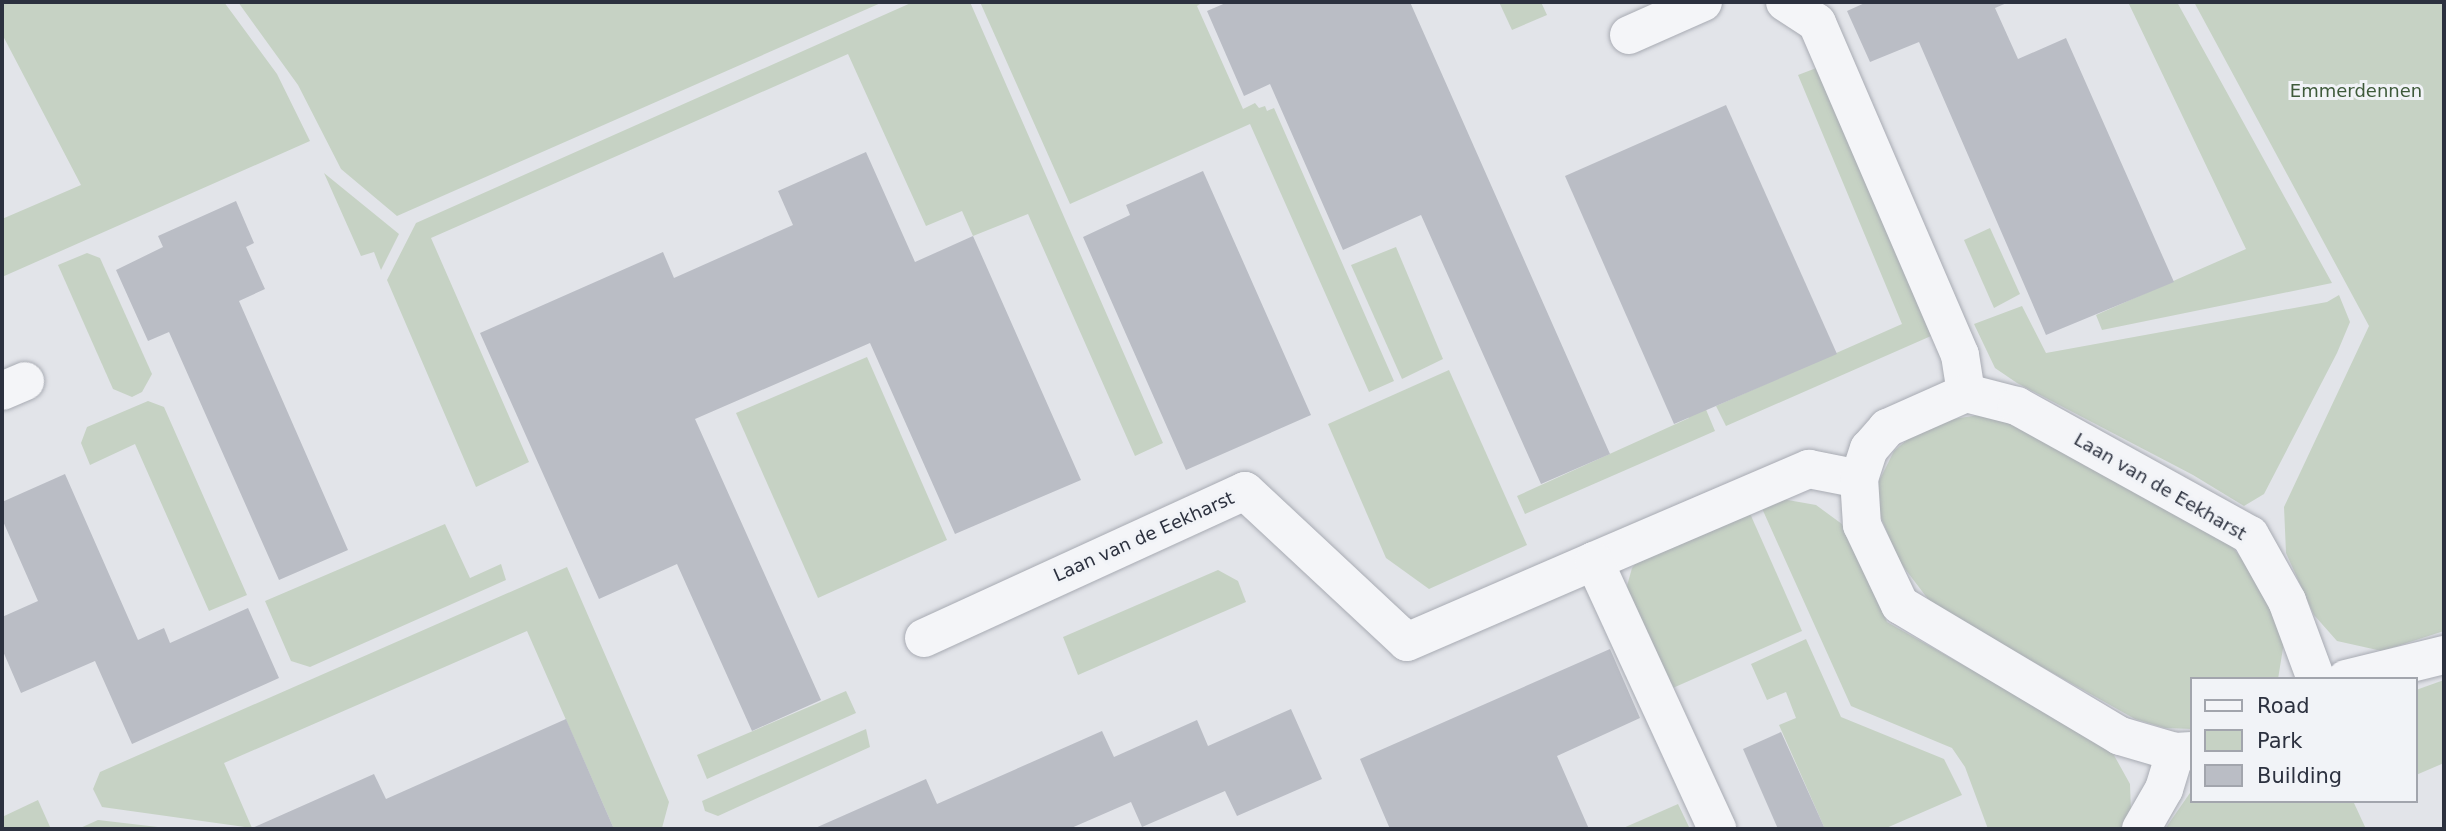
<!DOCTYPE html>
<style>
body{margin:0}
#map{position:relative;width:2446px;height:831px;overflow:hidden;background:#e2e4e9;font-family:"DejaVu Sans",sans-serif}
div>[style]{position:absolute}
.green>*{inset:0;background:#c6d2c4}
.building>*{inset:0;background:#babdc5}
.roads{filter:drop-shadow(0 0 2px #a8abb3) drop-shadow(0 0 2px #a8abb3)}
.street>*{height:38px;margin:-19px;padding:0 19px;transform-origin:19px;border-radius:19px;background:#f4f5f8}
span{translate:-50% -50%;white-space:nowrap;text-align:center;line-height:1.15;-webkit-text-stroke:6px #f1f3f7;paint-order:stroke}
.park-label{font-size:18px;color:#3e5a3a}
.street-label{font-size:18px;color:#2c313f}
.frame{position:absolute;inset:0;border:4px solid #2c313f;pointer-events:none}
.legend{position:absolute;left:2190px;top:677px;width:228px;height:126px;box-sizing:border-box;background:#f1f3f7;border:2px solid #a2a5ad;margin:0;padding:9px 12px;list-style:none;font-size:21px;color:#2c313f}
.legend li{display:flex;align-items:center;gap:14px;height:35px}
.legend b{width:35px;border:2px solid #a2a5ad}
</style>
<div id="map">
<div class="green">
<div style="clip-path:polygon(2px 2px,224px 2px,277px 74px,310px 141px,2px 277px,2px 219px,81px 185px,2px 34px)"></div>
<div style="clip-path:polygon(238px 2px,883px 2px,397px 216px,341px 169px,298px 85px)"></div>
<div style="clip-path:polygon(913px 2px,970px 2px,1163px 443px,1135px 456px,1028px 214px,973px 236px,962px 211px,926px 226px,848px 54px,431px 238px,529px 462px,476px 487px,387px 280px,416px 223px)"></div>
<div style="clip-path:polygon(980px 2px,1203px 2px,1197px 6px,1243px 109px,1255px 103px,1259px 108px,1265px 106px,1267px 111px,1274px 108px,1394px 381px,1369px 392px,1250px 124px,1070px 204px)"></div>
<div style="clip-path:polygon(1499px 2px,1541px 2px,1547px 15px,1512px 30px)"></div>
<div style="clip-path:polygon(2128px 2px,2177px 2px,2332px 283px,2102px 330px,2096px 315px,2246px 249px)"></div>
<div style="clip-path:polygon(2194px 2px,2444px 2px,2444px 631px,2382px 651px,2337px 641px,2314px 615px,2286px 553px,2284px 507px,2369px 326px)"></div>
<div style="clip-path:polygon(1819px 67px,1931px 336px,1726px 426px,1716px 406px,1902px 324px,1798px 75px)"></div>
<div style="clip-path:polygon(324px 173px,399px 234px,381px 270px,374px 252px,361px 256px)"></div>
<div style="clip-path:polygon(1990px 228px,2020px 294px,1994px 308px,1964px 240px)"></div>
<div style="clip-path:polygon(1396px 247px,1443px 359px,1402px 379px,1351px 265px)"></div>
<div style="clip-path:polygon(87px 253px,100px 258px,152px 374px,142px 392px,132px 397px,113px 389px,58px 265px)"></div>
<div style="clip-path:polygon(2339px 295px,2350px 322px,2337px 353px,2264px 494px,2244px 506px,2193px 475px,2017px 383px,1995px 368px,1974px 324px,2022px 306px,2046px 353px,2327px 302px)"></div>
<div style="clip-path:polygon(867px 357px,947px 540px,818px 598px,736px 413px)"></div>
<div style="clip-path:polygon(1449px 370px,1527px 545px,1429px 589px,1386px 558px,1328px 424px)"></div>
<div style="clip-path:polygon(1694px 381px,1715px 431px,1525px 514px,1517px 496px,1689px 418px,1677px 389px)"></div>
<div style="clip-path:polygon(148px 401px,164px 407px,247px 595px,209px 611px,135px 444px,90px 465px,81px 443px,87px 427px)"></div>
<div style="clip-path:polygon(1979px 415px,2014px 423px,2230px 544px,2256px 576px,2284px 642px,2278px 679px,2192px 679px,2192px 729px,2165px 728px,2135px 719px,1944px 612px,1928px 599px,1899px 561px,1880px 515px,1879px 481px,1894px 451px,1915px 433px,1947px 420px)"></div>
<div style="clip-path:polygon(1782px 499px,1816px 505px,1846px 527px,1887px 622px,2110px 748px,2130px 784px,2131px 813px,2125px 829px,1988px 829px,1965px 767px,1952px 748px,1851px 706px,1760px 504px)"></div>
<div style="clip-path:polygon(1748px 509px,1802px 631px,1666px 691px,1625px 593px,1632px 568px,1639px 559px)"></div>
<div style="clip-path:polygon(445px 524px,470px 578px,501px 564px,506px 580px,310px 667px,291px 661px,265px 601px)"></div>
<div style="clip-path:polygon(567px 567px,669px 802px,662px 828px,614px 829px,527px 631px,224px 763px,252px 828px,102px 807px,93px 789px,100px 772px)"></div>
<div style="clip-path:polygon(1218px 570px,1238px 581px,1246px 602px,1078px 675px,1063px 637px)"></div>
<div style="clip-path:polygon(1806px 639px,1841px 717px,1944px 759px,1962px 795px,1884px 829px,1825px 829px,1779px 725px,1796px 718px,1786px 692px,1767px 700px,1751px 664px)"></div>
<div style="clip-path:polygon(2444px 680px,2444px 763px,2416px 775px,2416px 690px)"></div>
<div style="clip-path:polygon(846px 691px,856px 713px,707px 779px,697px 755px)"></div>
<div style="clip-path:polygon(866px 729px,870px 747px,718px 816px,705px 811px,702px 801px)"></div>
<div style="clip-path:polygon(2192px 790px,2192px 801px,2358px 801px,2354px 803px,2366px 829px,2165px 829px)"></div>
<div style="clip-path:polygon(38px 800px,51px 829px,2px 829px,2px 817px)"></div>
<div style="clip-path:polygon(1678px 804px,1690px 829px,1621px 829px)"></div>
<div style="clip-path:polygon(98px 820px,175px 829px,78px 829px)"></div>
</div>
<div class="building">
<div style="clip-path:polygon(1228px 2px,1410px 2px,1610px 454px,1541px 484px,1421px 215px,1343px 250px,1270px 84px,1244px 96px,1207px 11px)"></div>
<div style="clip-path:polygon(1867px 2px,2009px 2px,1995px 8px,2018px 59px,2066px 38px,2174px 282px,2046px 335px,1919px 42px,1870px 62px,1847px 11px)"></div>
<div style="clip-path:polygon(1726px 105px,1837px 354px,1674px 424px,1565px 176px)"></div>
<div style="clip-path:polygon(866px 152px,915px 262px,973px 236px,1081px 480px,955px 534px,870px 343px,695px 419px,821px 700px,752px 731px,677px 564px,599px 599px,480px 333px,663px 252px,674px 278px,793px 225px,778px 191px)"></div>
<div style="clip-path:polygon(1203px 171px,1311px 415px,1186px 470px,1083px 237px,1130px 215px,1126px 205px)"></div>
<div style="clip-path:polygon(236px 201px,254px 243px,246px 247px,265px 289px,239px 301px,348px 550px,279px 580px,169px 332px,148px 341px,116px 270px,163px 247px,158px 236px)"></div>
<div style="clip-path:polygon(65px 474px,138px 640px,164px 628px,170px 643px,248px 608px,279px 678px,132px 744px,95px 661px,21px 693px,2px 649px,2px 617px,38px 601px,2px 519px,2px 502px)"></div>
<div style="clip-path:polygon(1610px 649px,1640px 718px,1557px 756px,1589px 829px,1390px 829px,1360px 759px)"></div>
<div style="clip-path:polygon(1291px 709px,1322px 779px,1237px 816px,1225px 791px,1142px 827px,1131px 802px,1069px 829px,813px 829px,926px 779px,937px 804px,1102px 731px,1114px 757px,1197px 720px,1208px 746px)"></div>
<div style="clip-path:polygon(566px 719px,614px 829px,250px 829px,374px 774px,386px 799px)"></div>
<div style="clip-path:polygon(1781px 732px,1811px 798px,1825px 829px,1778px 829px,1743px 749px)"></div>
</div>
<div class="roads">
<div class="street">
<div style="left:1785px;top:2px;width:38px;rotate:33deg"></div>
<div style="left:1817px;top:23px;width:361px;rotate:66.7deg"></div>
<div style="left:1960px;top:355px;width:38px;rotate:81deg"></div>
<div style="left:1629px;top:35px;width:81px;rotate:-24deg"></div>
<div style="left:2px;top:391px;width:25px;rotate:-23deg"></div>
<div style="left:1594px;top:561px;width:234px;rotate:-23.2deg"></div>
<div style="left:1809px;top:469px;width:51px;rotate:11.3deg"></div>
<div style="left:924px;top:638px;width:353px;rotate:-24.6deg"></div>
<div style="left:1245px;top:491px;width:221px;rotate:43deg"></div>
<div style="left:1407px;top:642px;width:204px;rotate:-23.4deg"></div>
<div style="left:1594px;top:561px;width:295px;rotate:65.3deg"></div>
<div style="left:2346px;top:679px;width:101px;rotate:-13.8deg"></div>
<div style="left:2192px;top:751px;width:17px;rotate:177deg"></div>
<div style="left:2175px;top:752px;width:57px;rotate:-163.8deg"></div>
<div style="left:2120px;top:736px;width:256px;rotate:-149.2deg"></div>
<div style="left:1900px;top:605px;width:89px;rotate:-115.4deg"></div>
<div style="left:1862px;top:525px;width:46px;rotate:-93.7deg"></div>
<div style="left:1859px;top:479px;width:32px;rotate:-72deg"></div>
<div style="left:1869px;top:449px;width:28px;rotate:-49deg"></div>
<div style="left:1887px;top:428px;width:86px;rotate:-23.9deg"></div>
<div style="left:1966px;top:393px;width:53px;rotate:14.3deg"></div>
<div style="left:2017px;top:406px;width:266px;rotate:29deg"></div>
<div style="left:2250px;top:535px;width:76px;rotate:60.7deg"></div>
<div style="left:2287px;top:601px;width:83px;rotate:69.6deg"></div>
<div style="left:2141px;top:829px;width:46px;rotate:-60.1deg"></div>
<div style="left:2164px;top:789px;width:39px;rotate:-73deg"></div>
</div>
</div>
<div class="park-label">
<span style="left:2356px;top:91px">Emmerdennen</span>
</div>
<div class="street-label">
<span style="left:2160px;top:487px;rotate:30deg">Laan van de Eekharst</span>
<span style="left:1144px;top:537px;rotate:-24deg">Laan van de Eekharst</span>
</div>
<div class="frame"></div>
<ul class="legend">
<li><b style="height:9px;background:#f4f5f8"></b>Road</li>
<li><b style="height:19px;background:#c6d2c4"></b>Park</li>
<li><b style="height:19px;background:#babdc5"></b>Building</li>
</ul>
</div>
